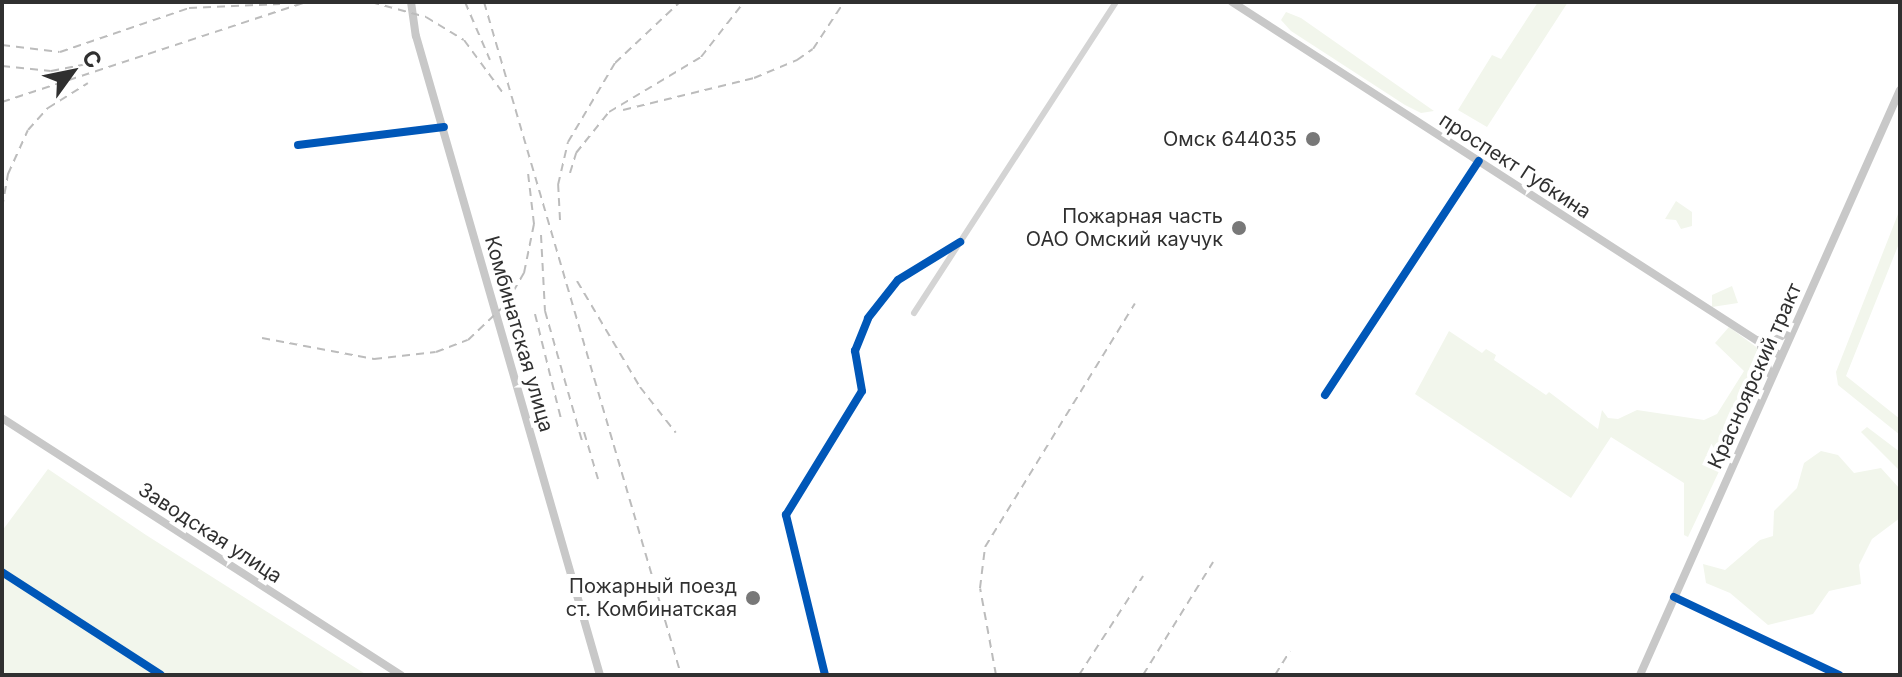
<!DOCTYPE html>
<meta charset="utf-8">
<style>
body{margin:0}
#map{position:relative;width:1902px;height:677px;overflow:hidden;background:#fff;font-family:Inter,sans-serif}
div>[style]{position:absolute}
.green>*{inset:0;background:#f2f6ec}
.minor>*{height:6px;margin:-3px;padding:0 3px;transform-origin:3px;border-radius:3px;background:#d4d4d4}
.major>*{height:8px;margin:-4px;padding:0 4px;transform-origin:4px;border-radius:4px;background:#c8c8c8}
.rail>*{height:2px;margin-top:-1px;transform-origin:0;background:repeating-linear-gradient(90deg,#bcbcbc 0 8px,transparent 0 14px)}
.cycleway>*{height:8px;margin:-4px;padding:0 4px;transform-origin:4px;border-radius:4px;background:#0057b8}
.dots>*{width:22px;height:22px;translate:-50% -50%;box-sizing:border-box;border:4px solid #fff;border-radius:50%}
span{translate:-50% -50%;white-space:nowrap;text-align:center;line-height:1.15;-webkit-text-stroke:8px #fff;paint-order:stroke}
.poi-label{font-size:20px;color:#303030}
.right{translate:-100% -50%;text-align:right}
.street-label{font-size:20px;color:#303030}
.frame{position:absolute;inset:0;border:4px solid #303030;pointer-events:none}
.north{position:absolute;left:32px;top:32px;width:80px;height:80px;-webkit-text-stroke:6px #fff;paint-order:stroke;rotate:57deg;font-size:22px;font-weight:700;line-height:32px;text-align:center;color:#303030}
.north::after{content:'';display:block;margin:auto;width:28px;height:36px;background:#303030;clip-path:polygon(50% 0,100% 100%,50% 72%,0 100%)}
</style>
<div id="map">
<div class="green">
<div style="clip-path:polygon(1538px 2px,1568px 2px,1487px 127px,1458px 110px,1492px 55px,1501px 59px)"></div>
<div style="clip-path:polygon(1286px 12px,1301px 18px,1434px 111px,1421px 113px,1405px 105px,1291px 31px,1281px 20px)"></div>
<div style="clip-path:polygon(1676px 201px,1692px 212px,1692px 226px,1681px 229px,1676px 220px,1665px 219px)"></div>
<div style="clip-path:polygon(1900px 209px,1900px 241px,1846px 376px,1900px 419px,1900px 435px,1838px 385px,1836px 372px)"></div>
<div style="clip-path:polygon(1732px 286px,1738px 303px,1712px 307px,1712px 295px)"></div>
<div style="clip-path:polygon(1729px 327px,1763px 352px,1766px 372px,1688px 537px,1684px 535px,1684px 483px,1611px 437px,1571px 498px,1415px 394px,1449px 331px,1482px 353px,1486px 349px,1496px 355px,1494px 360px,1546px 395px,1549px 392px,1598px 429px,1602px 410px,1608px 418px,1618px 419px,1637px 410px,1704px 420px,1717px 414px,1744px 371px,1715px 343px)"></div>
<div style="clip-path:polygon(1867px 427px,1900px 452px,1900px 471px,1861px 432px)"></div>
<div style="clip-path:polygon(1821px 451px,1838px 455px,1854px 473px,1881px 468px,1900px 489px,1900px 518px,1872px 539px,1859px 565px,1861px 584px,1829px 591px,1813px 614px,1768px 625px,1730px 593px,1706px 583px,1703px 564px,1725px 570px,1760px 540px,1773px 536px,1774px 511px,1797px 488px,1804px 463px)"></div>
<div style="clip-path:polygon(48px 469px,146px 535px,367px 675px,2px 675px,2px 531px)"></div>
</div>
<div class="minor">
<div style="left:298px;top:145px;width:147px;rotate:-7deg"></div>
<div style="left:914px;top:313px;width:371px;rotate:-57deg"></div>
<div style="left:1325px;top:395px;width:280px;rotate:-56.7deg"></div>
<div style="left:2px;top:572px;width:189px;rotate:32.9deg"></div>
<div style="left:1674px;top:597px;width:183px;rotate:25.3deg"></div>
<div style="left:825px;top:675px;width:165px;rotate:-103.7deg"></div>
<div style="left:786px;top:515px;width:145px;rotate:-58.5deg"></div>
<div style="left:862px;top:391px;width:41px;rotate:-99.9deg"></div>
<div style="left:855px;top:351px;width:35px;rotate:-68deg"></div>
<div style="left:868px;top:318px;width:48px;rotate:-51.7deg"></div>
<div style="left:898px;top:280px;width:73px;rotate:-31.5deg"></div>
</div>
<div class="major">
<div style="left:411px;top:2px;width:34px;rotate:82deg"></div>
<div style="left:416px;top:36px;width:665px;rotate:73.94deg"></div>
<div style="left:1232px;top:2px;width:653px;rotate:32.81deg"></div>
<div style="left:1758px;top:340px;width:16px;rotate:4deg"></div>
<div style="left:1774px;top:341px;width:18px;rotate:-34deg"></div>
<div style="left:1761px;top:347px;width:28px;rotate:72deg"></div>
<div style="left:2px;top:418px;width:475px;rotate:32.8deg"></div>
<div style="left:1640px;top:675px;width:640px;rotate:-66.04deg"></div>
</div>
<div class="rail">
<div style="left:371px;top:2px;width:57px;rotate:15.3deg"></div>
<div style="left:426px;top:17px;width:44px;rotate:31.2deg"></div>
<div style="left:464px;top:40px;width:66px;rotate:53.7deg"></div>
<div style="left:465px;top:2px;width:63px;rotate:66.7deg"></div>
<div style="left:484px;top:2px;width:701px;rotate:73.68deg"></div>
<div style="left:2px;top:45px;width:58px;rotate:6.9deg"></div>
<div style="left:60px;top:52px;width:136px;rotate:-18.8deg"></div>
<div style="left:189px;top:8px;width:91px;rotate:-2.5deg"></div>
<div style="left:2px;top:66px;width:49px;rotate:5.8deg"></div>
<div style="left:51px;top:71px;width:38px;rotate:-11deg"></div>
<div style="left:2px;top:102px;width:321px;rotate:-18.2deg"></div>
<div style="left:623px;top:110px;width:135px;rotate:-13.7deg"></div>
<div style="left:754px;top:78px;width:47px;rotate:-22.7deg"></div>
<div style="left:797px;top:60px;width:19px;rotate:-35deg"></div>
<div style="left:813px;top:49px;width:56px;rotate:-56.6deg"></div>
<div style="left:570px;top:173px;width:21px;rotate:-73deg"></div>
<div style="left:576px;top:153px;width:53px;rotate:-51.2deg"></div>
<div style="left:609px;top:112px;width:107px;rotate:-30.9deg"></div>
<div style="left:701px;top:57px;width:70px;rotate:-52deg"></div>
<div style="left:2px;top:208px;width:35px;rotate:-80deg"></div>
<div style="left:8px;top:174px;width:48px;rotate:-65.6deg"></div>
<div style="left:28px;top:130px;width:30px;rotate:-48deg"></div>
<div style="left:48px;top:108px;width:47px;rotate:-32deg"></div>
<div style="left:560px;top:220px;width:35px;rotate:-93deg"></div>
<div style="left:558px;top:185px;width:44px;rotate:-76.9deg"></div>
<div style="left:568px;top:142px;width:92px;rotate:-59.3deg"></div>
<div style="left:615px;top:63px;width:89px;rotate:-43.2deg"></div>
<div style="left:541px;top:235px;width:76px;rotate:87deg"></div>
<div style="left:545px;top:311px;width:138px;rotate:74.1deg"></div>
<div style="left:577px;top:281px;width:123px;rotate:59.3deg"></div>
<div style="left:640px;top:387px;width:58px;rotate:52deg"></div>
<div style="left:535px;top:314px;width:108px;rotate:76.1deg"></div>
<div style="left:262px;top:338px;width:114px;rotate:10.6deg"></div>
<div style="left:374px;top:359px;width:62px;rotate:-6.4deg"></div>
<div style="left:436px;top:352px;width:34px;rotate:-21deg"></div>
<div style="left:468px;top:340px;width:52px;rotate:-43.5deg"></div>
<div style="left:506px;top:304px;width:36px;rotate:-60deg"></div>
<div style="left:524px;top:273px;width:50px;rotate:-78.5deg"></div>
<div style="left:534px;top:224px;width:51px;rotate:-96.7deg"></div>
<div style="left:584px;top:432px;width:49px;rotate:73.4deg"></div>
<div style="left:996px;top:675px;width:88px;rotate:-100.4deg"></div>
<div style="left:980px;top:588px;width:41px;rotate:-83deg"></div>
<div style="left:985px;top:547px;width:286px;rotate:-58.4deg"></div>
<div style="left:1079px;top:675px;width:118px;rotate:-57.1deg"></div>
<div style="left:1143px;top:675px;width:133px;rotate:-58.2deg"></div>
<div style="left:1275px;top:675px;width:28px;rotate:-58deg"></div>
</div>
<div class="cycleway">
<div style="left:298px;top:145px;width:147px;rotate:-7deg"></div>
<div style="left:1325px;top:395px;width:280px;rotate:-56.7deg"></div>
<div style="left:2px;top:572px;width:189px;rotate:32.9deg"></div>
<div style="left:1674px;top:597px;width:183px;rotate:25.3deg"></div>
<div style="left:825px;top:675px;width:165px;rotate:-103.7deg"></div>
<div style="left:786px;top:515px;width:145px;rotate:-58.5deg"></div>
<div style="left:862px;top:391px;width:41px;rotate:-99.9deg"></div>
<div style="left:855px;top:351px;width:35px;rotate:-68deg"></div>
<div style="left:868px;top:318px;width:48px;rotate:-51.7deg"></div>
<div style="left:898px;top:280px;width:73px;rotate:-31.5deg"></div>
</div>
<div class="dots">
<div style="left:1313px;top:139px;background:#787878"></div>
<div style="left:1239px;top:228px;background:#787878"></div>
<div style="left:753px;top:598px;background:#787878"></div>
</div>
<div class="poi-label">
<span class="right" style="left:1297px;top:139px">Омск 644035</span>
<span class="right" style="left:1223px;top:228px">Пожарная часть<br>ОАО Омский каучук</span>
<span class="right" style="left:737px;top:598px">Пожарный поезд<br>ст. Комбинатская</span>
</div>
<div class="street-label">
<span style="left:1515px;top:166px;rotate:33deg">проспект Губкина</span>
<span style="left:519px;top:334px;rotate:74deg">Комбинатская улица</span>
<span style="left:1755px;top:376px;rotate:-66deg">Красноярский тракт</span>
<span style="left:210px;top:533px;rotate:33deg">Заводская улица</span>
</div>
<div class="frame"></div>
<div class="north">С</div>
</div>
